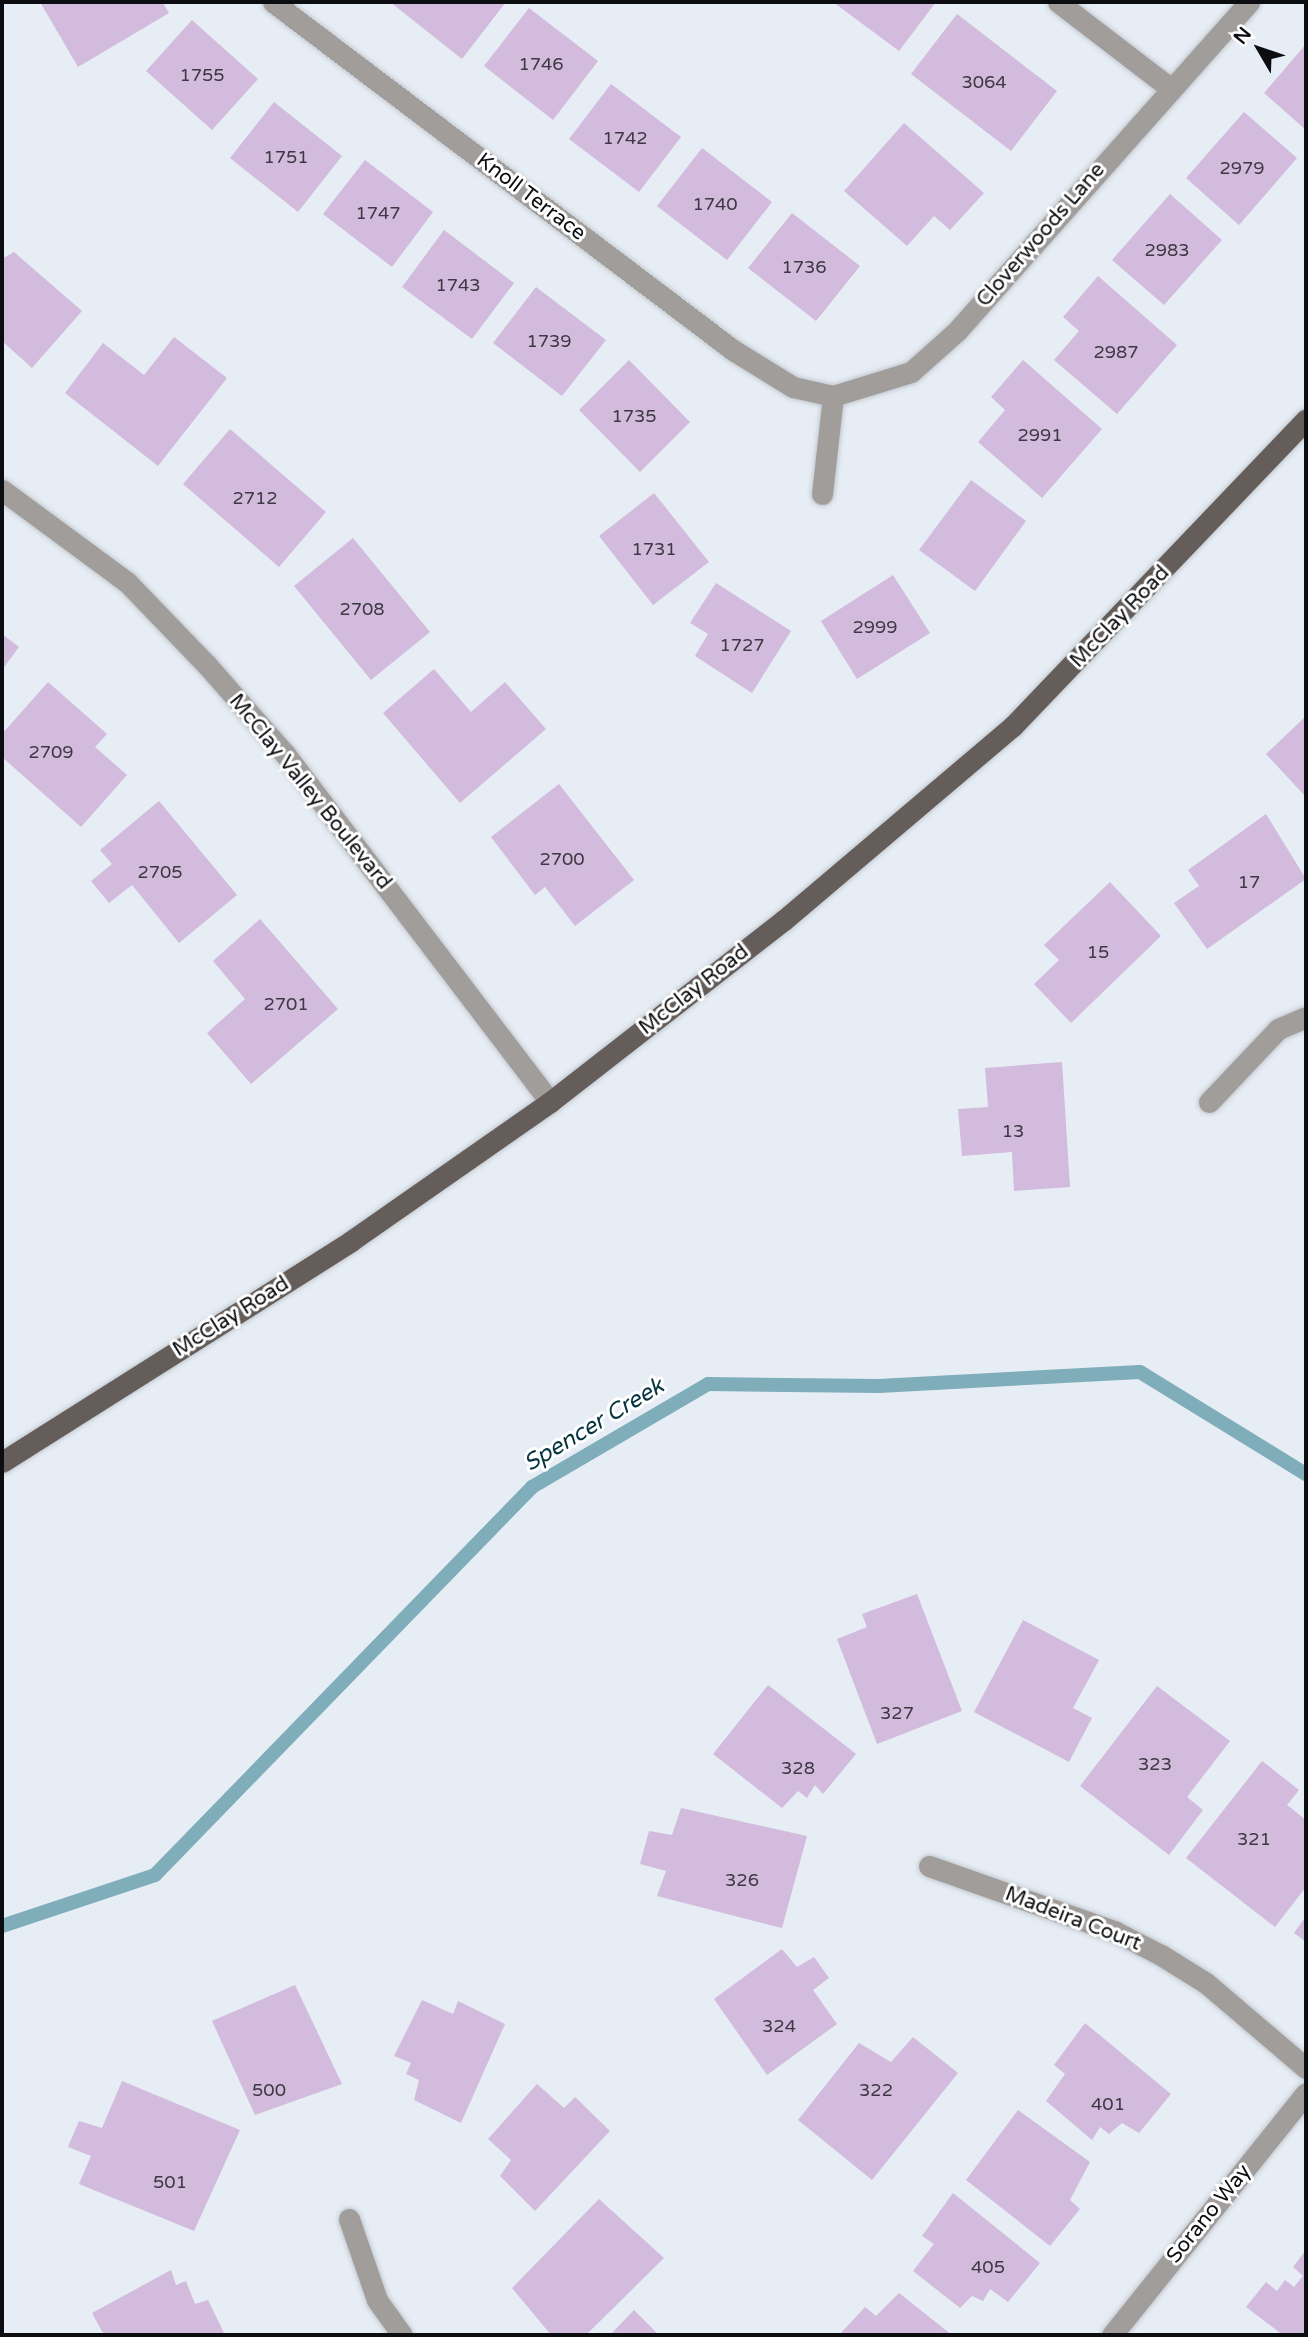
<!DOCTYPE html>
<style>
body{margin:0}
#map{position:relative;width:1308px;height:2337px;overflow:hidden;background:#e6edf4;font-family:"Varela Round",sans-serif}
div>[style]{position:absolute}
.stream>*{height:14px;margin:-7px;padding:0 7px;transform-origin:7px;border-radius:7px;background:#7fadba}
.building>*{inset:0;background:#d2bbdd}
.roads{filter:drop-shadow(0 0 2px #c3c9d0) drop-shadow(0 0 2px #c3c9d0)}
.minor>*{height:21px;margin:-10.5px;padding:0 10.5px;transform-origin:10.5px;border-radius:10.5px;background:#a19d9b}
.major>*{height:21px;margin:-10.5px;padding:0 10.5px;transform-origin:10.5px;border-radius:10.5px;background:#645d59}
span{translate:-50% -50%;white-space:nowrap;text-align:center;line-height:1.15;-webkit-text-stroke:6px #fff;paint-order:stroke}
.number-label{font-size:18px;color:#3d3843}
.number-label span{-webkit-text-stroke-width:0}
.street-label{font-size:21px;color:#0b0d10}
.water-label{font-size:23px;color:#06343e;font-style:italic}
.frame{position:absolute;inset:0;border:4px solid #0b0d10;pointer-events:none}
.north{position:absolute;left:1224px;top:14px;width:70px;height:70px;-webkit-text-stroke:5px #fff;paint-order:stroke;rotate:309deg;font-size:19px;font-weight:700;line-height:28px;text-align:center;color:#0b0d10}
.north::after{content:'';display:block;margin:auto;width:24px;height:32px;background:#0b0d10;clip-path:polygon(50% 0,100% 100%,50% 72%,0 100%)}
</style>
<div id="map">
<div class="stream">
<div style="left:2px;top:1926px;width:161px;rotate:-18.4deg"></div>
<div style="left:155px;top:1875px;width:541px;rotate:-45.82deg"></div>
<div style="left:532px;top:1487px;width:204px;rotate:-30.3deg"></div>
<div style="left:708px;top:1384px;width:171px;rotate:0.7deg"></div>
<div style="left:879px;top:1386px;width:261px;rotate:-3.1deg"></div>
<div style="left:1140px;top:1372px;width:195px;rotate:31.6deg"></div>
</div>
<div class="building">
<div style="clip-path:polygon(40px 2px,162px 2px,169px 13px,78px 67px)"></div>
<div style="clip-path:polygon(390px 2px,506px 2px,462px 59px)"></div>
<div style="clip-path:polygon(833px 2px,936px 2px,899px 51px)"></div>
<div style="clip-path:polygon(529px 8px,598px 61px,553px 120px,484px 66px)"></div>
<div style="clip-path:polygon(957px 14px,1057px 91px,1011px 151px,911px 74px)"></div>
<div style="clip-path:polygon(192px 20px,258px 79px,212px 130px,146px 71px)"></div>
<div style="clip-path:polygon(1306px 44px,1306px 130px,1264px 93px)"></div>
<div style="clip-path:polygon(611px 84px,681px 137px,639px 192px,569px 139px)"></div>
<div style="clip-path:polygon(274px 102px,342px 156px,298px 212px,230px 158px)"></div>
<div style="clip-path:polygon(1244px 112px,1297px 158px,1239px 225px,1186px 178px)"></div>
<div style="clip-path:polygon(904px 123px,984px 193px,950px 230px,934px 216px,907px 246px,844px 191px)"></div>
<div style="clip-path:polygon(702px 148px,772px 202px,727px 260px,657px 206px)"></div>
<div style="clip-path:polygon(365px 160px,433px 212px,392px 267px,323px 214px)"></div>
<div style="clip-path:polygon(1170px 194px,1222px 240px,1164px 305px,1112px 260px)"></div>
<div style="clip-path:polygon(792px 213px,860px 266px,816px 321px,748px 268px)"></div>
<div style="clip-path:polygon(444px 230px,514px 283px,472px 339px,402px 287px)"></div>
<div style="clip-path:polygon(14px 252px,82px 311px,32px 368px,2px 341px,2px 259px)"></div>
<div style="clip-path:polygon(1098px 276px,1177px 345px,1117px 414px,1054px 360px,1079px 331px,1063px 317px)"></div>
<div style="clip-path:polygon(536px 287px,606px 340px,562px 396px,493px 343px)"></div>
<div style="clip-path:polygon(174px 337px,227px 378px,158px 466px,65px 393px,103px 343px,144px 375px)"></div>
<div style="clip-path:polygon(629px 360px,690px 422px,640px 472px,579px 410px)"></div>
<div style="clip-path:polygon(1023px 360px,1102px 429px,1042px 498px,978px 442px,1005px 410px,991px 397px)"></div>
<div style="clip-path:polygon(230px 429px,326px 512px,279px 567px,183px 484px)"></div>
<div style="clip-path:polygon(971px 480px,1026px 521px,975px 591px,919px 550px)"></div>
<div style="clip-path:polygon(654px 493px,709px 562px,653px 605px,599px 536px)"></div>
<div style="clip-path:polygon(353px 538px,430px 632px,371px 680px,294px 586px)"></div>
<div style="clip-path:polygon(893px 575px,930px 633px,857px 679px,821px 621px)"></div>
<div style="clip-path:polygon(716px 583px,791px 631px,752px 693px,695px 656px,708px 634px,690px 623px)"></div>
<div style="clip-path:polygon(2px 634px,19px 647px,2px 670px)"></div>
<div style="clip-path:polygon(434px 669px,471px 712px,505px 682px,546px 729px,460px 803px,383px 713px)"></div>
<div style="clip-path:polygon(48px 682px,107px 734px,95px 747px,127px 775px,81px 827px,2px 757px,2px 734px)"></div>
<div style="clip-path:polygon(1306px 716px,1306px 797px,1266px 754px)"></div>
<div style="clip-path:polygon(559px 784px,634px 880px,575px 926px,545px 887px,535px 895px,491px 837px)"></div>
<div style="clip-path:polygon(159px 801px,237px 895px,179px 943px,132px 885px,109px 903px,91px 881px,112px 864px,100px 850px)"></div>
<div style="clip-path:polygon(1266px 814px,1306px 879px,1207px 949px,1174px 903px,1199px 886px,1188px 870px)"></div>
<div style="clip-path:polygon(1110px 882px,1161px 936px,1071px 1023px,1034px 984px,1059px 960px,1044px 945px)"></div>
<div style="clip-path:polygon(260px 919px,338px 1009px,251px 1084px,207px 1033px,245px 999px,213px 961px)"></div>
<div style="clip-path:polygon(1062px 1062px,1070px 1187px,1014px 1191px,1012px 1152px,962px 1156px,958px 1109px,988px 1107px,985px 1068px)"></div>
<div style="clip-path:polygon(917px 1594px,962px 1711px,877px 1744px,837px 1639px,867px 1627px,862px 1614px)"></div>
<div style="clip-path:polygon(1023px 1620px,1099px 1660px,1073px 1708px,1092px 1718px,1069px 1762px,974px 1712px)"></div>
<div style="clip-path:polygon(768px 1685px,856px 1754px,823px 1794px,815px 1785px,807px 1798px,798px 1791px,782px 1808px,713px 1754px)"></div>
<div style="clip-path:polygon(1157px 1686px,1230px 1741px,1187px 1797px,1203px 1810px,1169px 1855px,1080px 1786px)"></div>
<div style="clip-path:polygon(1262px 1761px,1299px 1790px,1287px 1805px,1306px 1820px,1306px 1887px,1275px 1927px,1186px 1858px)"></div>
<div style="clip-path:polygon(681px 1808px,807px 1836px,782px 1928px,657px 1896px,666px 1871px,640px 1864px,649px 1831px,672px 1835px)"></div>
<div style="clip-path:polygon(1306px 1916px,1306px 1942px,1294px 1933px)"></div>
<div style="clip-path:polygon(782px 1949px,797px 1967px,814px 1957px,829px 1978px,813px 1990px,837px 2024px,767px 2075px,714px 1999px)"></div>
<div style="clip-path:polygon(295px 1985px,342px 2084px,255px 2115px,212px 2021px)"></div>
<div style="clip-path:polygon(422px 2000px,453px 2014px,458px 2001px,505px 2024px,461px 2123px,414px 2100px,419px 2080px,406px 2074px,411px 2063px,394px 2056px)"></div>
<div style="clip-path:polygon(1085px 2023px,1171px 2094px,1139px 2133px,1122px 2123px,1109px 2134px,1100px 2127px,1092px 2140px,1046px 2101px,1065px 2074px,1054px 2065px)"></div>
<div style="clip-path:polygon(913px 2037px,958px 2073px,872px 2180px,798px 2120px,859px 2043px,891px 2062px)"></div>
<div style="clip-path:polygon(122px 2081px,240px 2130px,194px 2231px,79px 2184px,91px 2156px,68px 2147px,79px 2121px,102px 2128px)"></div>
<div style="clip-path:polygon(537px 2084px,564px 2108px,575px 2097px,610px 2131px,535px 2211px,500px 2176px,511px 2160px,488px 2139px)"></div>
<div style="clip-path:polygon(1018px 2110px,1090px 2162px,1070px 2200px,1080px 2209px,1050px 2246px,966px 2180px)"></div>
<div style="clip-path:polygon(953px 2193px,1040px 2263px,1008px 2302px,990px 2289px,983px 2301px,972px 2296px,960px 2308px,913px 2271px,934px 2244px,922px 2236px)"></div>
<div style="clip-path:polygon(599px 2199px,664px 2258px,586px 2335px,551px 2335px,512px 2288px)"></div>
<div style="clip-path:polygon(1306px 2250px,1306px 2335px,1283px 2335px,1246px 2307px,1266px 2282px,1277px 2291px,1285px 2280px,1294px 2287px,1303px 2276px,1293px 2267px)"></div>
<div style="clip-path:polygon(171px 2270px,176px 2285px,186px 2281px,195px 2304px,208px 2300px,225px 2335px,104px 2335px,92px 2313px)"></div>
<div style="clip-path:polygon(899px 2293px,952px 2335px,839px 2335px,865px 2307px,876px 2316px)"></div>
<div style="clip-path:polygon(634px 2310px,659px 2335px,610px 2335px)"></div>
</div>
<div class="roads">
<div class="minor">
<div style="left:273px;top:2px;width:577px;rotate:37.11deg"></div>
<div style="left:733px;top:350px;width:70px;rotate:31.7deg"></div>
<div style="left:793px;top:387px;width:41px;rotate:12.7deg"></div>
<div style="left:833px;top:396px;width:82px;rotate:-17.1deg"></div>
<div style="left:911px;top:372px;width:62px;rotate:-41.7deg"></div>
<div style="left:957px;top:331px;width:440px;rotate:-48.4deg"></div>
<div style="left:1058px;top:2px;width:141px;rotate:37.5deg"></div>
<div style="left:2px;top:490px;width:155px;rotate:36.4deg"></div>
<div style="left:127px;top:582px;width:115px;rotate:46.1deg"></div>
<div style="left:207px;top:665px;width:118px;rotate:48.8deg"></div>
<div style="left:285px;top:754px;width:437px;rotate:52.7deg"></div>
<div style="left:822px;top:494px;width:99px;rotate:-83.6deg"></div>
<div style="left:1209px;top:1102px;width:100px;rotate:-46.6deg"></div>
<div style="left:1278px;top:1029px;width:30px;rotate:-23deg"></div>
<div style="left:929px;top:1866px;width:198px;rotate:19.4deg"></div>
<div style="left:1116px;top:1932px;width:51px;rotate:27.1deg"></div>
<div style="left:1161px;top:1955px;width:53px;rotate:31.9deg"></div>
<div style="left:1206px;top:1983px;width:131px;rotate:40.4deg"></div>
<div style="left:349px;top:2219px;width:86px;rotate:70.9deg"></div>
<div style="left:377px;top:2300px;width:43px;rotate:54.5deg"></div>
<div style="left:1112px;top:2335px;width:310px;rotate:-51.3deg"></div>
</div>
<div class="major">
<div style="left:2px;top:1462px;width:413px;rotate:-32.3deg"></div>
<div style="left:351px;top:1241px;width:243px;rotate:-34.9deg"></div>
<div style="left:550px;top:1102px;width:296px;rotate:-37.9deg"></div>
<div style="left:784px;top:920px;width:300px;rotate:-40.3deg"></div>
<div style="left:1013px;top:726px;width:424px;rotate:-46.3deg"></div>
</div>
</div>
<div class="number-label">
<span style="left:541px;top:64px">1746</span>
<span style="left:202px;top:75px">1755</span>
<span style="left:984px;top:82px">3064</span>
<span style="left:625px;top:138px">1742</span>
<span style="left:286px;top:157px">1751</span>
<span style="left:1242px;top:168px">2979</span>
<span style="left:715px;top:204px">1740</span>
<span style="left:378px;top:213px">1747</span>
<span style="left:1167px;top:250px">2983</span>
<span style="left:804px;top:267px">1736</span>
<span style="left:458px;top:285px">1743</span>
<span style="left:549px;top:341px">1739</span>
<span style="left:1116px;top:352px">2987</span>
<span style="left:634px;top:416px">1735</span>
<span style="left:1040px;top:435px">2991</span>
<span style="left:255px;top:498px">2712</span>
<span style="left:654px;top:549px">1731</span>
<span style="left:362px;top:609px">2708</span>
<span style="left:875px;top:627px">2999</span>
<span style="left:742px;top:645px">1727</span>
<span style="left:51px;top:752px">2709</span>
<span style="left:562px;top:859px">2700</span>
<span style="left:160px;top:872px">2705</span>
<span style="left:1249px;top:882px">17</span>
<span style="left:1098px;top:952px">15</span>
<span style="left:286px;top:1004px">2701</span>
<span style="left:1013px;top:1131px">13</span>
<span style="left:897px;top:1713px">327</span>
<span style="left:1155px;top:1764px">323</span>
<span style="left:798px;top:1768px">328</span>
<span style="left:1254px;top:1839px">321</span>
<span style="left:742px;top:1880px">326</span>
<span style="left:779px;top:2026px">324</span>
<span style="left:269px;top:2090px">500</span>
<span style="left:876px;top:2090px">322</span>
<span style="left:1108px;top:2104px">401</span>
<span style="left:170px;top:2182px">501</span>
<span style="left:988px;top:2267px">405</span>
</div>
<div class="street-label">
<span style="left:531px;top:197px;rotate:37deg">Knoll Terrace</span>
<span style="left:1041px;top:235px;rotate:-49deg">Cloverwoods Lane</span>
<span style="left:1120px;top:617px;rotate:-46deg">McClay Road</span>
<span style="left:310px;top:792px;rotate:51deg">McClay Valley Boulevard</span>
<span style="left:694px;top:990px;rotate:-38deg">McClay Road</span>
<span style="left:231px;top:1317px;rotate:-32deg">McClay Road</span>
<span style="left:1073px;top:1919px;rotate:21deg">Madeira Court</span>
<span style="left:1209px;top:2214px;rotate:-51deg">Sorano Way</span>
</div>
<div class="water-label">
<span style="left:594px;top:1425px;rotate:-31deg">Spencer Creek</span>
</div>
<div class="frame"></div>
<div class="north">N</div>
</div>
